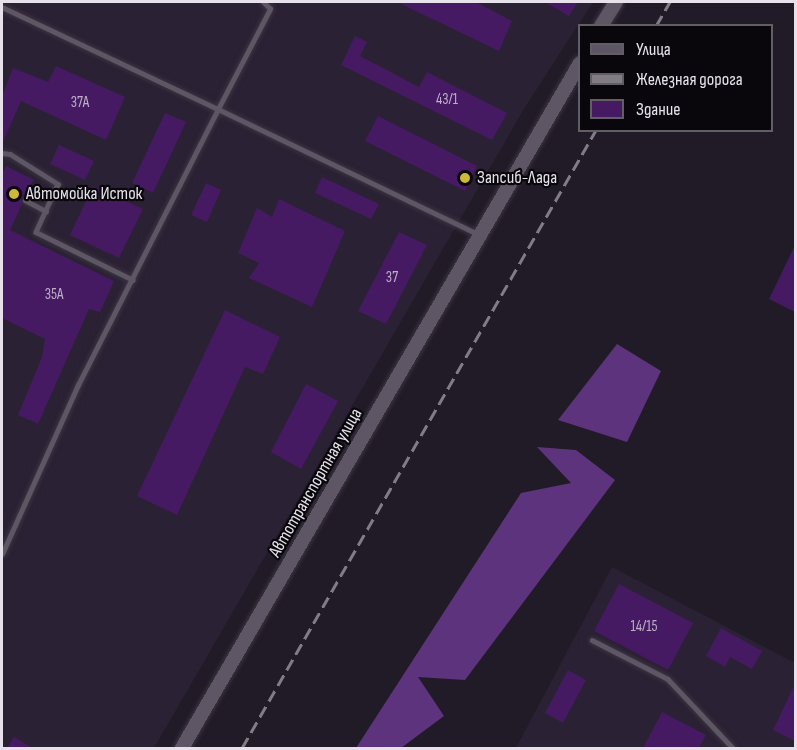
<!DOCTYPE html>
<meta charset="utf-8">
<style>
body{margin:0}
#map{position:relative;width:797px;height:750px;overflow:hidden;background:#211b27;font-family:"Sofia Sans Condensed",sans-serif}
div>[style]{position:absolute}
.built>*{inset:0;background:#2b2134}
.forest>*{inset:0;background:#5e337d}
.building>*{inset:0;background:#451a62}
.roads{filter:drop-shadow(0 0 2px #3b3540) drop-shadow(0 0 2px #3b3540)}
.service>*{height:4.5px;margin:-2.25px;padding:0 2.25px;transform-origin:2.25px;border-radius:2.25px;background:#5e5665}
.secondary>*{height:14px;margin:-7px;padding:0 7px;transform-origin:7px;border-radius:7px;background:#5e5665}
.rail>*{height:3px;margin-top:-1.5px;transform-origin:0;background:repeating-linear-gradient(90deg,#817c86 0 12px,transparent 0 18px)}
.dots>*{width:16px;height:16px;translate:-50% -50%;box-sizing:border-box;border:3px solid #09070c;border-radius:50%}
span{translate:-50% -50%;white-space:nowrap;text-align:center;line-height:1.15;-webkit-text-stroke:4.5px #09070c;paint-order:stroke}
.number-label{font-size:15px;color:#beafc8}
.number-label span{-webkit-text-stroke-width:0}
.poi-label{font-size:18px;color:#e6e1ea}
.left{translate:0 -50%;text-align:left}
.street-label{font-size:18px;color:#e6e1ea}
.frame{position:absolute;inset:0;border:3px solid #e6e1ea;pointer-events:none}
.legend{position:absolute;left:578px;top:24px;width:195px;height:108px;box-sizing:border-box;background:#09070c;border:2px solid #615e65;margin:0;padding:8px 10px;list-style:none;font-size:18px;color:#e6e1ea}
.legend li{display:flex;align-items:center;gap:12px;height:30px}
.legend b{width:30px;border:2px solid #615e65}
</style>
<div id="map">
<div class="built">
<div style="clip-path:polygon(2px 2px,593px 2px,525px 107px,154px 748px,2px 748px)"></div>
<div style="clip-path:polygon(612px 567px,795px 663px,795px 748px,516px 748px)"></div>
</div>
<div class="forest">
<div style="clip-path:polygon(617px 344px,661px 371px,627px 442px,558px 420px)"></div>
<div style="clip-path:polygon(537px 447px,576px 450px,615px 480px,465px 680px,418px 677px,444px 716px,401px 748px,356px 748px,521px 493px,571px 483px)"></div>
</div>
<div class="building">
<div style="clip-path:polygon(397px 2px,476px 2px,512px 21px,499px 51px)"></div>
<div style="clip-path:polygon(545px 2px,578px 2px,569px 16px)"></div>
<div style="clip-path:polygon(355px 36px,367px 42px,360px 56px,419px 87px,427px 72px,507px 113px,492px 140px,341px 65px)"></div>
<div style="clip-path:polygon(56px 66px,125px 97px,106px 140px,21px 101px,2px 144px,2px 96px,13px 68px,48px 82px)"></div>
<div style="clip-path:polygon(165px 113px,186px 122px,153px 193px,132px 183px)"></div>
<div style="clip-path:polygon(378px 116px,477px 166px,465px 191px,365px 141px)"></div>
<div style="clip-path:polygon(59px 145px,94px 161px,85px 180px,50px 164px)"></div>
<div style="clip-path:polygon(6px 166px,34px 180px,21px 198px,22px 204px,10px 230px,114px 281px,100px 312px,89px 309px,38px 424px,18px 415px,42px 357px,45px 339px,2px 318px,2px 174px)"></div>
<div style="clip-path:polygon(322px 177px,379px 204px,371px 219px,315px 193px)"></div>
<div style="clip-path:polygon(206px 183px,221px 190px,207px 222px,191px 215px)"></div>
<div style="clip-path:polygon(93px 186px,143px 209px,119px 258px,70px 235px)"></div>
<div style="clip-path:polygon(279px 199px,345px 231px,312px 307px,249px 278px,259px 263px,238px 253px,257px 208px,272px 217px)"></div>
<div style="clip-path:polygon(399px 232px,427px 245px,386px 324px,358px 311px)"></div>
<div style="clip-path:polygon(795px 245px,795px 312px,769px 299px)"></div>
<div style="clip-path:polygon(225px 310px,280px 337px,263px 374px,245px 367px,177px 515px,137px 496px)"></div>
<div style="clip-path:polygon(306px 384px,338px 401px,301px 469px,271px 452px)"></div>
<div style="clip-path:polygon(619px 584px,693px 623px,668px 670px,594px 631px)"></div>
<div style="clip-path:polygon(721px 628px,762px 651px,752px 669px,730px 657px,725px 667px,706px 656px)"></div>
<div style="clip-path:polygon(568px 670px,586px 680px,563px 723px,545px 713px)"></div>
<div style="clip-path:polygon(795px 684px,795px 741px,773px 730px)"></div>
<div style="clip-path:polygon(662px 712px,706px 735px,699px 748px,643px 748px)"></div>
<div style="clip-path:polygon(14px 737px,32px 748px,7px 748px)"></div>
</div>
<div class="roads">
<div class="service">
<div style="left:2px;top:7px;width:239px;rotate:25.3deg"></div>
<div style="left:218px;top:109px;width:113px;rotate:-62.5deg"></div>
<div style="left:270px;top:9px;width:10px;rotate:-135deg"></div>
<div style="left:2px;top:153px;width:8px;rotate:7deg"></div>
<div style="left:10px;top:154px;width:57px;rotate:32deg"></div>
<div style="left:58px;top:184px;width:53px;rotate:114.6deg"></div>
<div style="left:36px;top:232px;width:108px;rotate:26.3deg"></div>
<div style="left:25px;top:200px;width:24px;rotate:28deg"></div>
<div style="left:2px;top:554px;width:185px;rotate:-65.8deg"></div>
<div style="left:78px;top:385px;width:309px;rotate:-63.1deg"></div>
<div style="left:218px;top:109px;width:288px;rotate:25.7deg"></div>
<div style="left:592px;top:640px;width:85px;rotate:27.2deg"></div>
<div style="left:668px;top:679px;width:95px;rotate:46.7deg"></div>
</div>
<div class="secondary">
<div style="left:601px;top:26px;width:28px;rotate:-58deg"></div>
<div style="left:182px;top:748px;width:792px;rotate:-59.84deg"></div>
</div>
</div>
<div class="rail">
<div style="left:656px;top:26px;width:28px;rotate:-60deg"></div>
<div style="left:242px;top:748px;width:712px;rotate:-60.2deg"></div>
</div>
<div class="dots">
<div style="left:465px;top:178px;background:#cfb837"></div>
<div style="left:14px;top:194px;background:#cfb837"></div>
</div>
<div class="number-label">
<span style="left:447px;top:100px">43/1</span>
<span style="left:80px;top:103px">37А</span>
<span style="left:392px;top:278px">37</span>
<span style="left:54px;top:295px">35А</span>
<span style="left:644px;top:627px">14/15</span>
</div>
<div class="poi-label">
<span class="left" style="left:477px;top:178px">Запсиб-Лада</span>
<span class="left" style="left:26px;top:194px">Автомойка Исток</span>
</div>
<div class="street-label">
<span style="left:316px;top:483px;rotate:-60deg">Автотранспортная улица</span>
</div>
<div class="frame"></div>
<ul class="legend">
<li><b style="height:8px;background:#5e5665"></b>Улица</li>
<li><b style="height:8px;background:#817c86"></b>Железная дорога</li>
<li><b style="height:16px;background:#451a62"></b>Здание</li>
</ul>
</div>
